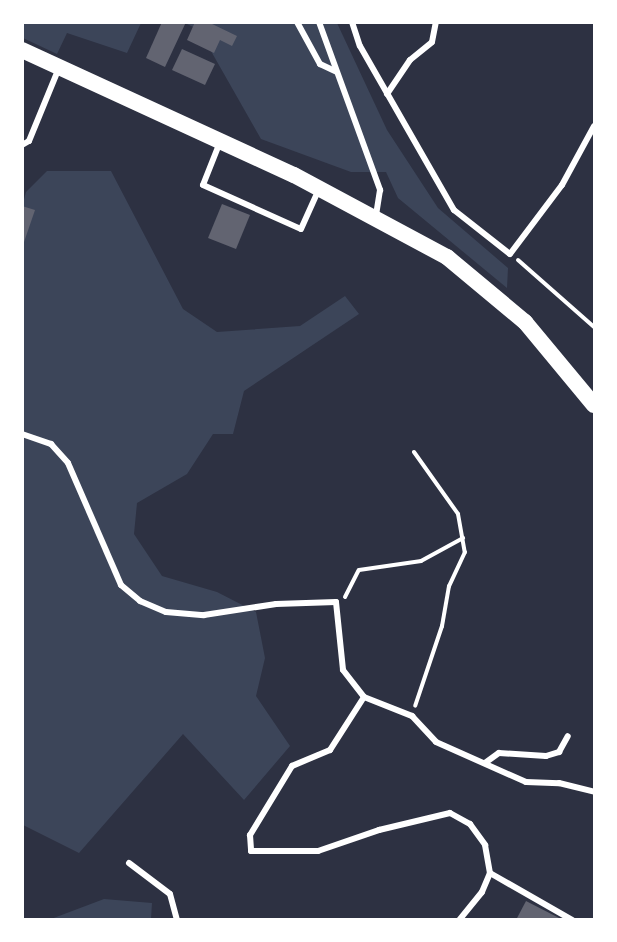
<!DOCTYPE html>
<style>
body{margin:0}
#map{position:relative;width:617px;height:942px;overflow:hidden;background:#2d3142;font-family:"Exo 2",sans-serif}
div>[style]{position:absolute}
.green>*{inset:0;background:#3c4559}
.building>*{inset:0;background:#626471}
.path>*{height:4px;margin:-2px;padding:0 2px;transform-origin:2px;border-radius:2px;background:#fff}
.minor>*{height:6px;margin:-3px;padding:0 3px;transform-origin:3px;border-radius:3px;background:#fff}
.trunk>*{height:16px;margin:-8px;padding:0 8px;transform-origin:8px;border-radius:8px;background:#fff}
span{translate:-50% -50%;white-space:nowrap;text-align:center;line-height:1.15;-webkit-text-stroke:6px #fff;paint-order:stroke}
.frame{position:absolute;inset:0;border:24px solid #fff;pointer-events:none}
</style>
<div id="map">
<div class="green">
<div style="clip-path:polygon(23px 22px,141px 22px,141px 23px,127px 53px,67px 33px,57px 54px,23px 38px)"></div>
<div style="clip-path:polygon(185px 23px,337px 23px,387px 130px,438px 208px,508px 268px,507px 288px,398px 198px,386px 172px,351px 172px,261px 139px,199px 30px)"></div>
<div style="clip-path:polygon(47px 171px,111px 171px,183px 309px,217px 332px,300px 326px,345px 296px,359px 314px,244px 391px,233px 434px,213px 434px,187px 474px,137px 503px,134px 534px,162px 576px,217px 592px,256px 612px,265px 658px,256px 696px,290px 746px,244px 800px,183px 734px,79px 853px,23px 825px,23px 203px,26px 192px)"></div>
<div style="clip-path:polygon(104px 899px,152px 903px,151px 919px,51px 919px)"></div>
</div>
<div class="building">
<div style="clip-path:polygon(162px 22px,186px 22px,165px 67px,146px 58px)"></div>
<div style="clip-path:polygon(195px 22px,208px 22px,237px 36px,232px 46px,220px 40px,214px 53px,187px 40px)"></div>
<div style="clip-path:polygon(182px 49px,215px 64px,205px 85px,172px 70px)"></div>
<div style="clip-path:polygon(222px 204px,250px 215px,236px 249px,208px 238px)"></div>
<div style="clip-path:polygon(22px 206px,35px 210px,23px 245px,22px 245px)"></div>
<div style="clip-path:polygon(526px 901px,563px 920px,516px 920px)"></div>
</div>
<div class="path">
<div style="left:518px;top:260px;width:101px;rotate:41.4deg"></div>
<div style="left:414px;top:452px;width:76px;rotate:54.6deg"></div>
<div style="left:458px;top:514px;width:39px;rotate:80deg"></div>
<div style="left:465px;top:552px;width:38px;rotate:115deg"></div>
<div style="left:449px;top:586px;width:41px;rotate:99.9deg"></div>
<div style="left:442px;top:626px;width:84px;rotate:108.6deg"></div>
<div style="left:345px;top:597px;width:30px;rotate:-63deg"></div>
<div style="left:359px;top:570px;width:63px;rotate:-8.3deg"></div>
<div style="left:421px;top:561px;width:48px;rotate:-28.7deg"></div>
</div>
<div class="minor">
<div style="left:297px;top:22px;width:48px;rotate:61.3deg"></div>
<div style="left:320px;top:64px;width:17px;rotate:25deg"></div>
<div style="left:319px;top:22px;width:179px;rotate:70deg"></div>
<div style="left:380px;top:190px;width:26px;rotate:99deg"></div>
<div style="left:352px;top:22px;width:25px;rotate:72deg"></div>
<div style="left:360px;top:46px;width:189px;rotate:60.2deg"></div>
<div style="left:454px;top:210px;width:71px;rotate:38.2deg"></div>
<div style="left:510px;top:254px;width:86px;rotate:-53deg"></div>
<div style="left:562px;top:185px;width:67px;rotate:-61.5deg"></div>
<div style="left:387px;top:94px;width:41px;rotate:-55.9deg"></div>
<div style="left:410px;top:60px;width:28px;rotate:-39deg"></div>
<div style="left:432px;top:42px;width:20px;rotate:-79deg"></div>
<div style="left:220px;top:142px;width:46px;rotate:111.6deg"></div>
<div style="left:203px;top:185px;width:107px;rotate:24.2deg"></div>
<div style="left:301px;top:229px;width:44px;rotate:-65.8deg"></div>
<div style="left:22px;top:145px;width:8px;rotate:-30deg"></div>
<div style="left:29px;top:141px;width:79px;rotate:-67.7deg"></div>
<div style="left:22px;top:434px;width:31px;rotate:19deg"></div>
<div style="left:51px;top:444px;width:25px;rotate:48deg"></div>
<div style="left:68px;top:463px;width:133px;rotate:66.5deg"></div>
<div style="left:121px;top:585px;width:25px;rotate:40deg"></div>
<div style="left:140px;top:601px;width:28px;rotate:23deg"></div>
<div style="left:166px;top:612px;width:38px;rotate:5deg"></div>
<div style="left:204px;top:615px;width:73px;rotate:-8.7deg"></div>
<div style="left:276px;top:604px;width:60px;rotate:-1.9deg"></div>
<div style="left:336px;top:602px;width:68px;rotate:84.1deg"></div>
<div style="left:343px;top:670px;width:34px;rotate:52deg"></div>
<div style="left:364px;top:697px;width:52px;rotate:21.6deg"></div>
<div style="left:412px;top:716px;width:35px;rotate:47deg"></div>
<div style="left:436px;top:742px;width:98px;rotate:24deg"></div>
<div style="left:526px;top:782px;width:33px;rotate:2deg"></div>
<div style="left:559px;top:783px;width:36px;rotate:14deg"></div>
<div style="left:364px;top:697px;width:63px;rotate:122.7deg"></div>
<div style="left:330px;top:750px;width:41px;rotate:157.2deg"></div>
<div style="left:292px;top:766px;width:81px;rotate:121.3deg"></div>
<div style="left:250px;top:835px;width:16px;rotate:86deg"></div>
<div style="left:251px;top:851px;width:67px"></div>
<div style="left:318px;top:851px;width:65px;rotate:-19deg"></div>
<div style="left:379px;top:830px;width:73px;rotate:-13.5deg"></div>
<div style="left:450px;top:813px;width:23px;rotate:29deg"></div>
<div style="left:470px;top:824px;width:26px;rotate:54deg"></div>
<div style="left:485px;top:845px;width:28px;rotate:80deg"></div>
<div style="left:490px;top:873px;width:21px;rotate:113deg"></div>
<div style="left:482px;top:892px;width:36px;rotate:129deg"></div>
<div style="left:485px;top:763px;width:17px;rotate:-36deg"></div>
<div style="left:499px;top:753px;width:47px;rotate:3.7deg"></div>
<div style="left:546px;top:756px;width:14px;rotate:-17deg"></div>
<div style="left:559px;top:752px;width:18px;rotate:-61deg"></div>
<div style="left:129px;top:863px;width:51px;rotate:37.1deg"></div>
<div style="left:170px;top:894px;width:27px;rotate:75deg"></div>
<div style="left:490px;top:873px;width:95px;rotate:29.8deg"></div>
</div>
<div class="trunk">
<div style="left:22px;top:50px;width:299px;rotate:24.7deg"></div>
<div style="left:294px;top:175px;width:174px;rotate:28.2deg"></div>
<div style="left:447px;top:257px;width:102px;rotate:39.8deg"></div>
<div style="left:525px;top:322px;width:108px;rotate:50.3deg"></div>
</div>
<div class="frame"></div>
</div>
